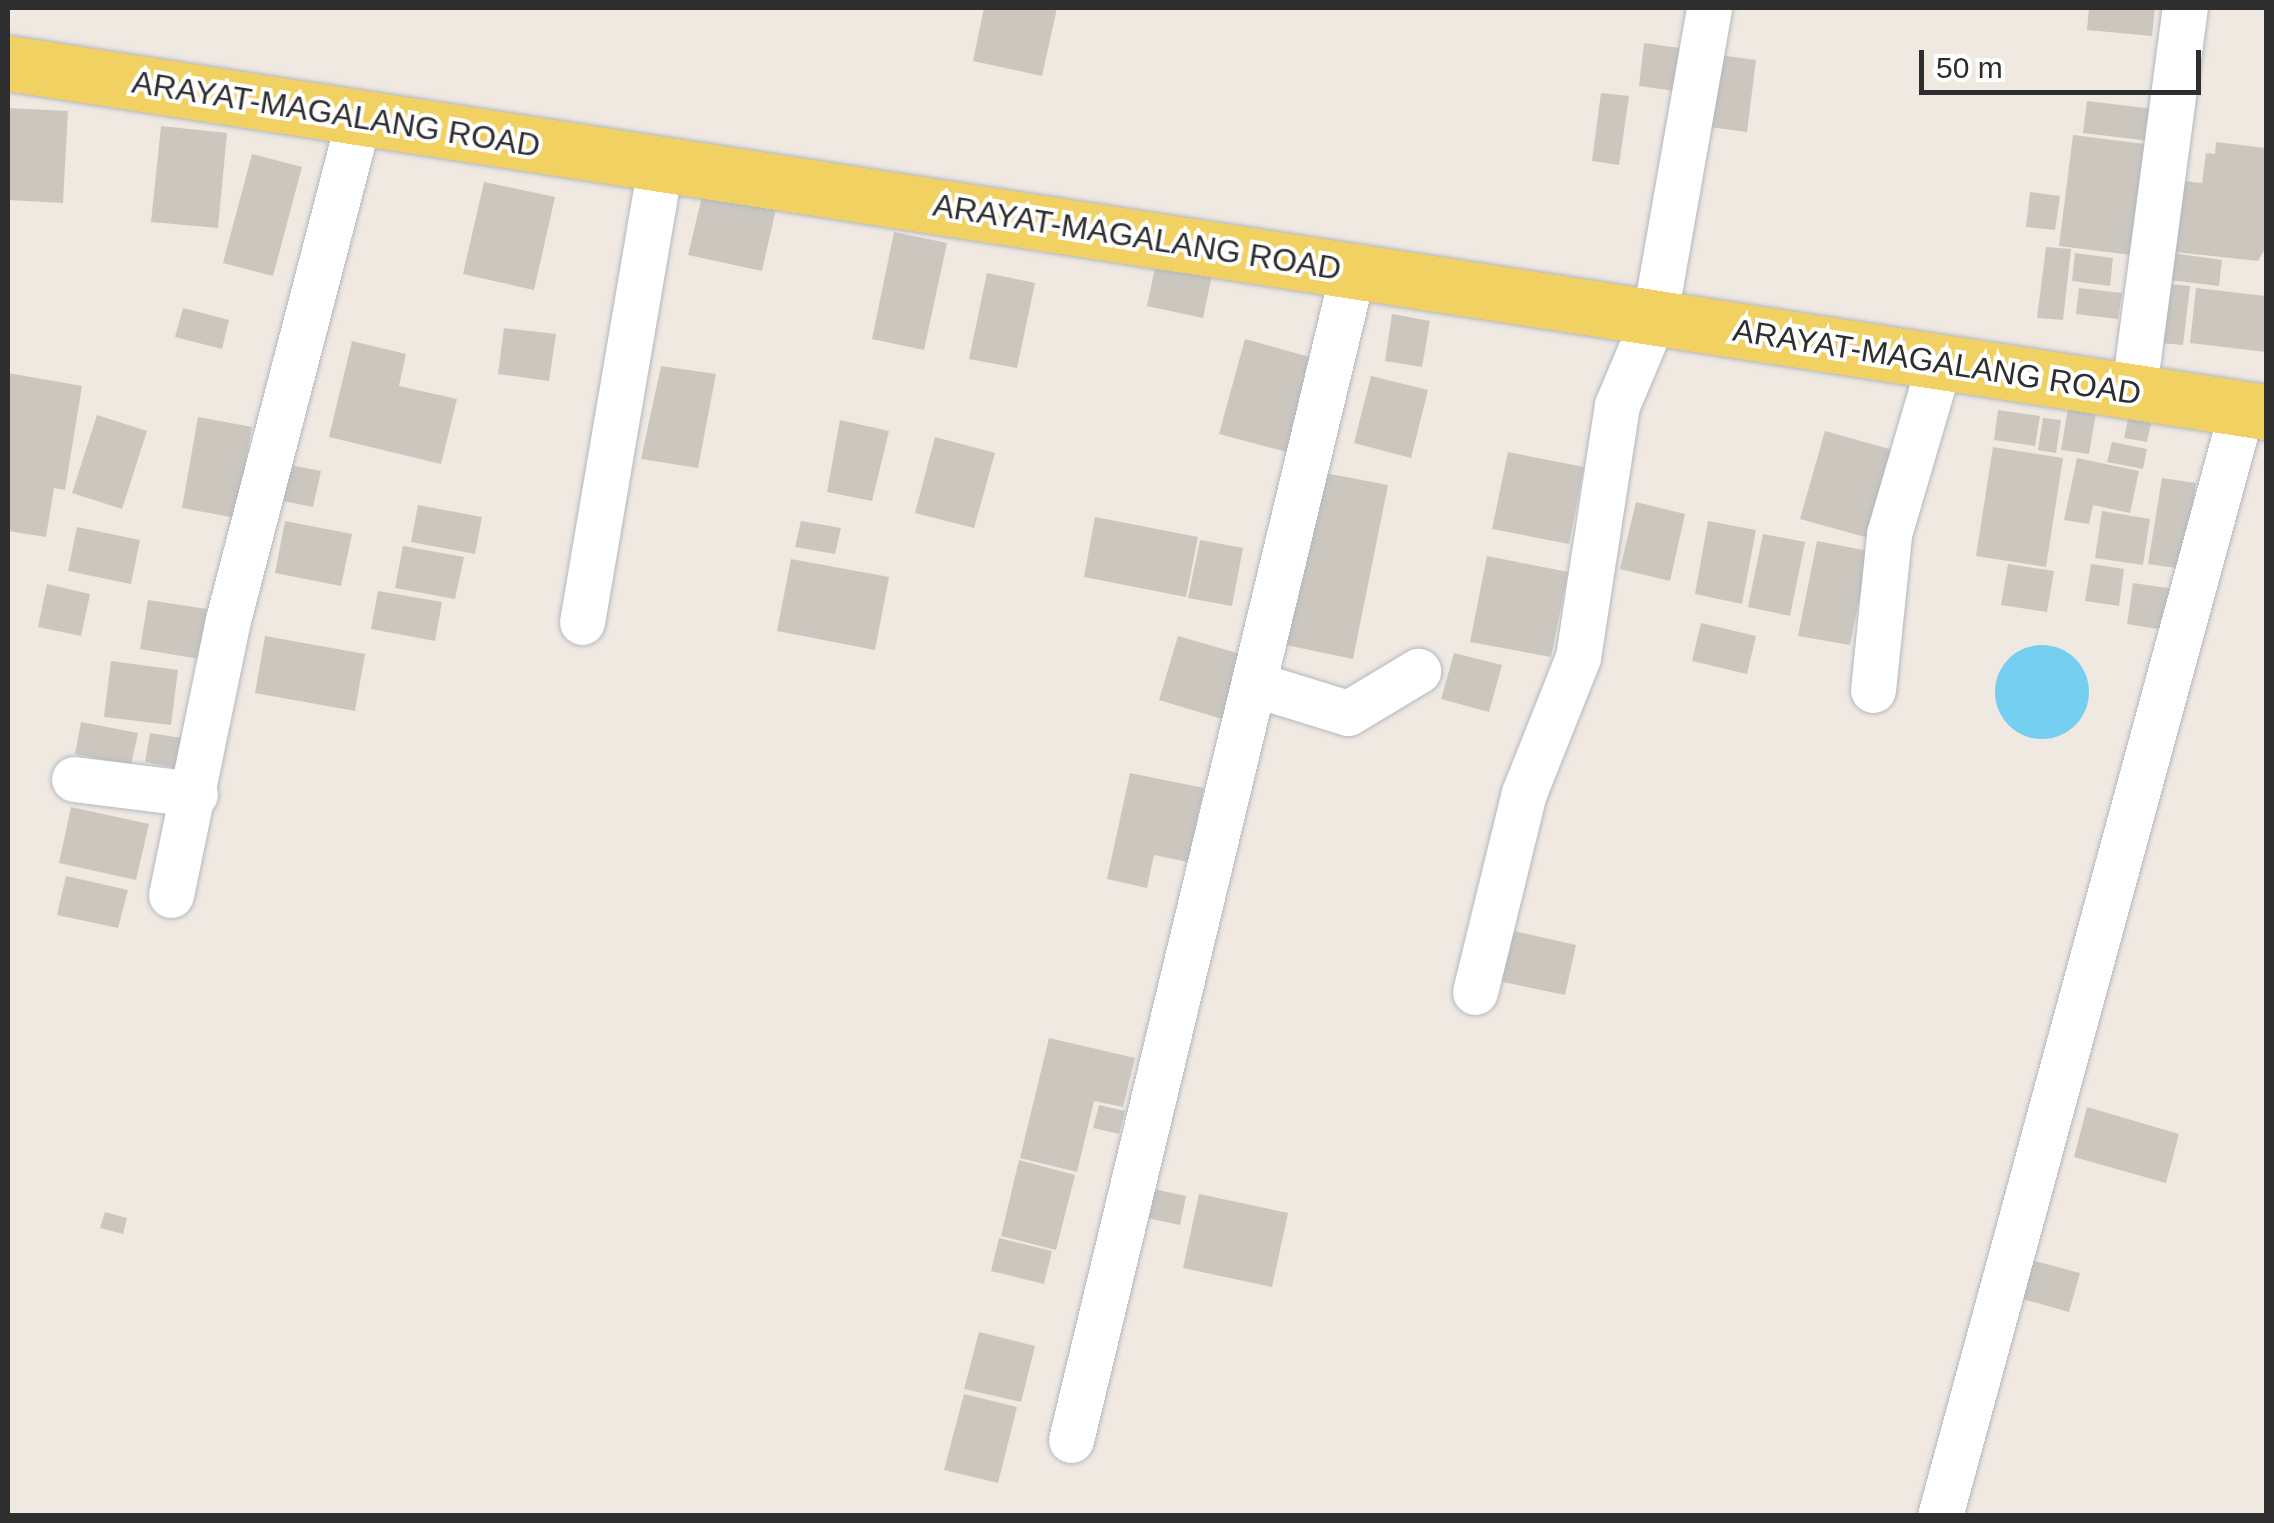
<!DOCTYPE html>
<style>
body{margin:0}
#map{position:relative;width:2274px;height:1523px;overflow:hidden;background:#efe9e1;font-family:Arial,sans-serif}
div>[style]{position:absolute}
.water>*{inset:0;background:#75cff0}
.round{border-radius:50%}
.building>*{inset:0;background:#cbc7bf}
.roads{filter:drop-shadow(0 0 2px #b4b7c1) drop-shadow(0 0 2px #b4b7c1)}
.minor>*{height:45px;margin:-22.5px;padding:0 22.5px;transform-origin:22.5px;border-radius:22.5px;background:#fff}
.major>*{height:55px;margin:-27.5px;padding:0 27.5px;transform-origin:27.5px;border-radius:27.5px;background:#f2d163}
span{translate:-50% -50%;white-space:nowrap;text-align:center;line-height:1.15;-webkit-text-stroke:8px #fff;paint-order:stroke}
.street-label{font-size:32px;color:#2e2e2e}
.frame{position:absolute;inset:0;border:10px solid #2e2e2e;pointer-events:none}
.scale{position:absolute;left:1919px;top:50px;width:282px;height:45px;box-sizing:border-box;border:5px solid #2e2e2e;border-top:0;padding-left:12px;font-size:30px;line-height:35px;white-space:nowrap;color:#2e2e2e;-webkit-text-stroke:8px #fff;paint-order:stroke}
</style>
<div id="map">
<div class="water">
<div class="round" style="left:1995px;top:645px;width:94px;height:94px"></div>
</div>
<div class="building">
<div style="clip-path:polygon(984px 8px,1057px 8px,1042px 76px,973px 61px)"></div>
<div style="clip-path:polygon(2089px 8px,2155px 8px,2152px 36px,2087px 30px)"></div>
<div style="clip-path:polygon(1644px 43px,1680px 48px,1675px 91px,1639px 86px)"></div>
<div style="clip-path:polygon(1719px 55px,1756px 60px,1747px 132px,1709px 127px)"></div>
<div style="clip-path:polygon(1601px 93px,1629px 96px,1619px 165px,1592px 161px)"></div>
<div style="clip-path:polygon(2087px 101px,2154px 109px,2150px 141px,2083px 133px)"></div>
<div style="clip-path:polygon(8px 108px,68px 111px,63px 203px,8px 200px)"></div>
<div style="clip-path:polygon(161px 126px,227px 133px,218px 228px,151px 222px)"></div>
<div style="clip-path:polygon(2073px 135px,2152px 145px,2139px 256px,2059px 246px)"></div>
<div style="clip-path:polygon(2216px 142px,2266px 148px,2266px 247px,2258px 261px,2175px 252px,2184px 181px,2202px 183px,2206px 153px,2215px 154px)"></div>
<div style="clip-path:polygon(252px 154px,302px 167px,273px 276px,223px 263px)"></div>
<div style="clip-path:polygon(484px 182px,555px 197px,534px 290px,463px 274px)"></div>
<div style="clip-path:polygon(705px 184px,778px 200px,762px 271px,688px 255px)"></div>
<div style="clip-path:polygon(2030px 192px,2060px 196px,2055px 230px,2026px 227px)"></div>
<div style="clip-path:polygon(894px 232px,947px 243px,924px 350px,872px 339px)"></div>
<div style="clip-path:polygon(2046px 247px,2071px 249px,2063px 320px,2037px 318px)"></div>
<div style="clip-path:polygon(1158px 253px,1214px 265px,1203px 318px,1147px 306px)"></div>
<div style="clip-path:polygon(2075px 253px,2113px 258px,2110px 286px,2072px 281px)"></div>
<div style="clip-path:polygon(2172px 253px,2222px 260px,2219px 286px,2169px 280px)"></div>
<div style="clip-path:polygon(987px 273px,1035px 283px,1017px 368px,969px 359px)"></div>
<div style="clip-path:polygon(2168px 284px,2190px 286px,2183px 345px,2161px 343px)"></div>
<div style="clip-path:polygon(2079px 288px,2122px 293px,2118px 319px,2076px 314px)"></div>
<div style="clip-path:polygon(2196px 288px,2266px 296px,2266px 352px,2190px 343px)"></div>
<div style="clip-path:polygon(183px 308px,229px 320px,222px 349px,175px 337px)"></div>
<div style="clip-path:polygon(1392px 314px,1430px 321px,1422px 367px,1385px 361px)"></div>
<div style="clip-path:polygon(504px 328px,556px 334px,549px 381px,498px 374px)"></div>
<div style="clip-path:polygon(1245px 339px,1324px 361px,1298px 455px,1219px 434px)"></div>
<div style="clip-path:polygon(352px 341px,406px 354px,399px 386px,457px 399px,441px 464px,329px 437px)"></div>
<div style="clip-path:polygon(661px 366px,716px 374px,698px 468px,641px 459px)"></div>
<div style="clip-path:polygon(8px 373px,82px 386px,65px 490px,54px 488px,46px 537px,8px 531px)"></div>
<div style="clip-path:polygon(1371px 376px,1428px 390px,1411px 458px,1354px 443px)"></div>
<div style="clip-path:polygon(2069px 402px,2097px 407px,2089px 454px,2061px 450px)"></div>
<div style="clip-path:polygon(1998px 410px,2040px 416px,2035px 446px,1994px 440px)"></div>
<div style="clip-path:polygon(2129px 414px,2152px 419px,2147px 442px,2124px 438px)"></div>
<div style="clip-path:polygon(97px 415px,147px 431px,122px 509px,72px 493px)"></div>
<div style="clip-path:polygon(198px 417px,252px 427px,236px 518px,182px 508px)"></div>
<div style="clip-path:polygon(2043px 418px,2061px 420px,2056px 453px,2038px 450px)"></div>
<div style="clip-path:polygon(840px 420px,889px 431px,872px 501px,827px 492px)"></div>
<div style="clip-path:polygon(1825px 431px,1900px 452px,1876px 540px,1800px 519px)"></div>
<div style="clip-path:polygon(935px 437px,995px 453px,974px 528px,915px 513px)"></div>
<div style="clip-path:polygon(2112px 442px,2147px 449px,2143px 469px,2107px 462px)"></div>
<div style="clip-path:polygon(1993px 447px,2063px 458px,2046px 567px,1976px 556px)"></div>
<div style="clip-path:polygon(1508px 452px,1584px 467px,1569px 544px,1492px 529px)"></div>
<div style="clip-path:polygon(2077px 458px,2139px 471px,2130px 513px,2093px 505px,2089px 524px,2064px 520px)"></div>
<div style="clip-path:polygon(280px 463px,321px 471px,313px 507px,273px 499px)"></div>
<div style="clip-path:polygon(1320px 472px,1388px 485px,1353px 659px,1286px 645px)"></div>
<div style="clip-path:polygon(2162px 478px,2196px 483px,2183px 569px,2148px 564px)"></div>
<div style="clip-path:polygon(1636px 502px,1685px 514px,1670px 581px,1620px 569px)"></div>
<div style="clip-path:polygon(418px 505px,482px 517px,475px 554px,411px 542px)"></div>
<div style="clip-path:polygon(2102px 511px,2150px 519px,2143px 565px,2095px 558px)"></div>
<div style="clip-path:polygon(1095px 517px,1198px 537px,1186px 597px,1084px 577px)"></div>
<div style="clip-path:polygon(285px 521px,352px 534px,341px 586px,275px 573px)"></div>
<div style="clip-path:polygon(801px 521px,841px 528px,835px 554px,795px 547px)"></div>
<div style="clip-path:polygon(1708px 521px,1756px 530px,1742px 604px,1695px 594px)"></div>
<div style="clip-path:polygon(77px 527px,140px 540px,131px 584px,68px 571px)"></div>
<div style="clip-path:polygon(1763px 534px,1805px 542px,1790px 616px,1748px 607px)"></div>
<div style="clip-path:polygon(1200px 540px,1243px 548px,1232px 606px,1188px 598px)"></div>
<div style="clip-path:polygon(1817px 541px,1869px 551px,1850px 645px,1798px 636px)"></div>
<div style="clip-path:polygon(403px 546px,464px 557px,455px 599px,395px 588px)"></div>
<div style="clip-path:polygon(1487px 556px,1568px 572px,1551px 657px,1470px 642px)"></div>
<div style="clip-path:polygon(791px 559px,889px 577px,875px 650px,777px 631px)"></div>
<div style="clip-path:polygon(2008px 564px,2054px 571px,2047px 612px,2001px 605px)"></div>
<div style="clip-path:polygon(2091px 564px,2124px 569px,2119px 606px,2085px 601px)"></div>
<div style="clip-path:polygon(2133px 583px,2175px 589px,2169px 631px,2127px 624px)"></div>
<div style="clip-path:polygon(47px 584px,90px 594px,81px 636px,38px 627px)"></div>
<div style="clip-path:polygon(378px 591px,442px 602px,435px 641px,371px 629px)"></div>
<div style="clip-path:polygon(148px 600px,207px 609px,199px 659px,140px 649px)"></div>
<div style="clip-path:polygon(1701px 623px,1756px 636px,1747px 674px,1692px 661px)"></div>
<div style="clip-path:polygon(265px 636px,365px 654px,355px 711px,255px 693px)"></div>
<div style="clip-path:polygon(1178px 636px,1251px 657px,1232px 722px,1159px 700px)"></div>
<div style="clip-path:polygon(1454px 653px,1502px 665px,1489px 712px,1441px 699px)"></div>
<div style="clip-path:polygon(111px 661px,178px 670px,171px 725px,104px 717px)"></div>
<div style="clip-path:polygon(81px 722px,138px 733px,131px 765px,75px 754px)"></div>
<div style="clip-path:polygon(150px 733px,182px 738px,177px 768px,145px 762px)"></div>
<div style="clip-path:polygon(1130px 773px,1204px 788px,1188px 862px,1154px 855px,1147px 888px,1107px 879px)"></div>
<div style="clip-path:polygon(71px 807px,149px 824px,136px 880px,59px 863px)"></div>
<div style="clip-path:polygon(66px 876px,128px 890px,118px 928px,57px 915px)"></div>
<div style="clip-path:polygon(1509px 930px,1576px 945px,1565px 995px,1498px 981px)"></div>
<div style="clip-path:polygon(1049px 1038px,1135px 1058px,1123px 1107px,1094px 1101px,1077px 1172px,1020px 1158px)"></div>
<div style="clip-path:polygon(1099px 1105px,1125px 1111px,1119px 1134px,1093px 1128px)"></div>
<div style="clip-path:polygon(2087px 1107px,2179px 1134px,2166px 1183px,2074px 1157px)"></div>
<div style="clip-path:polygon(1019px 1160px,1075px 1175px,1056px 1250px,1001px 1236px)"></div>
<div style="clip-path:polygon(1139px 1186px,1186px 1196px,1180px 1225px,1133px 1215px)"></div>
<div style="clip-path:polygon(1199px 1194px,1288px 1213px,1272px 1287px,1183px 1268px)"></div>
<div style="clip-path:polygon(105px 1212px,127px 1218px,123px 1234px,100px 1228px)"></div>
<div style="clip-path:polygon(999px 1238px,1052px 1251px,1044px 1284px,991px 1271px)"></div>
<div style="clip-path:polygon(2023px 1258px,2080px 1273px,2069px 1312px,2012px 1296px)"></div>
<div style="clip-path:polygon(979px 1332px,1035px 1346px,1021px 1402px,964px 1389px)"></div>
<div style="clip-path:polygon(964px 1394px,1017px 1407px,998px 1483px,944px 1470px)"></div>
</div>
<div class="roads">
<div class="minor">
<div style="left:2133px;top:396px;width:391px;rotate:-82.4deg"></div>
<div style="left:582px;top:622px;width:464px;rotate:-80.3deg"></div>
<div style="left:1257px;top:685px;width:95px;rotate:17.1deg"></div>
<div style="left:1348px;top:713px;width:82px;rotate:-31deg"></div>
<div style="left:1873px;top:690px;width:157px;rotate:-84.1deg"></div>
<div style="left:1889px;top:534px;width:177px;rotate:-73.6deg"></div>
<div style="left:74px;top:779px;width:122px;rotate:7.1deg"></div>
<div style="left:171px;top:895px;width:281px;rotate:-78.3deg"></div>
<div style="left:228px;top:620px;width:520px;rotate:-75.4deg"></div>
<div style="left:1475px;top:992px;width:205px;rotate:-76.2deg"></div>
<div style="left:1524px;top:793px;width:146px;rotate:-68.3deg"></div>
<div style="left:1578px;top:657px;width:255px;rotate:-81.2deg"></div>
<div style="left:1617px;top:405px;width:98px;rotate:-67.1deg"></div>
<div style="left:1655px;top:315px;width:312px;rotate:-80deg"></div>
<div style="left:1071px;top:1440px;width:1204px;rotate:-76.45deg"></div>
<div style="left:1940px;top:1516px;width:1148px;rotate:-74.75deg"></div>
</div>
<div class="major">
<div style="left:8px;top:63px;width:2285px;rotate:8.79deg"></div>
</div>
</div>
<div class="street-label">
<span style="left:336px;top:114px;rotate:9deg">ARAYAT-MAGALANG ROAD</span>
<span style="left:1137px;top:237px;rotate:9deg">ARAYAT-MAGALANG ROAD</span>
<span style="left:1937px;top:362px;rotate:9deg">ARAYAT-MAGALANG ROAD</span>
</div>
<div class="frame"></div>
<div class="scale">50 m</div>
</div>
